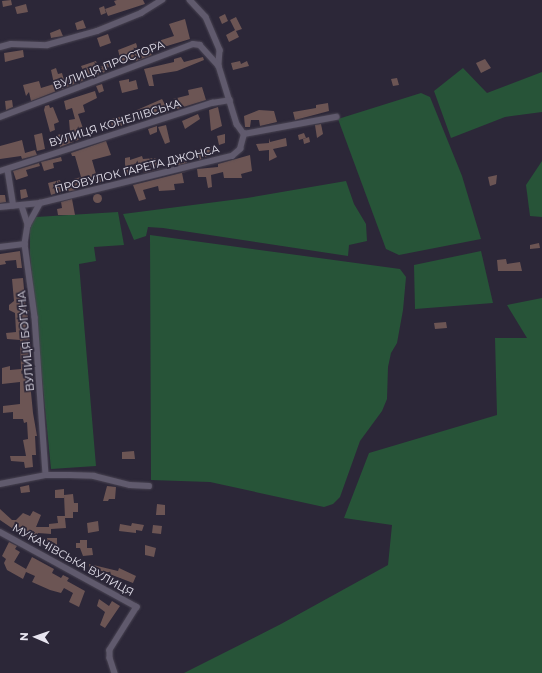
<!DOCTYPE html>
<meta charset="utf-8">
<style>
body{margin:0}
#map{position:relative;width:542px;height:673px;overflow:hidden;background:#2c2738;font-family:Montserrat,sans-serif}
div>[style]{position:absolute}
.green>*{inset:0;background:#275438}
.building>*{inset:0;background:#6c5554}
.round{border-radius:50%}
.roads{filter:drop-shadow(0 0 1px #484351) drop-shadow(0 0 1px #484351)}
.minor>*{height:5.5px;margin:-2.75px;padding:0 2.75px;transform-origin:2.75px;border-radius:2.75px;background:#605a6d}
span{translate:-50% -50%;white-space:nowrap;text-align:center;line-height:1.15;-webkit-text-stroke:3.5px #2c2738;paint-order:stroke}
.street-label{font-size:11px;color:#e8e5f0}
.north{position:absolute;left:16px;top:617px;width:40px;height:40px;-webkit-text-stroke:3px #2c2738;paint-order:stroke;rotate:272deg;font-size:11px;font-weight:700;line-height:16px;text-align:center;color:#e8e5f0}
.north::after{content:'';display:block;margin:auto;width:14px;height:18px;background:#e8e5f0;clip-path:polygon(50% 0,100% 100%,50% 72%,0 100%)}
</style>
<div id="map">
<div class="green">
<div style="clip-path:polygon(463px 68px,487px 93px,542px 72px,542px 112px,505px 117px,451px 138px,434px 91px)"></div>
<div style="clip-path:polygon(421px 93px,430px 97px,462px 176px,481px 239px,399px 255px,386px 249px,338px 119px)"></div>
<div style="clip-path:polygon(542px 161px,542px 217px,530px 216px,526px 185px)"></div>
<div style="clip-path:polygon(346px 181px,354px 204px,366px 224px,367px 241px,349px 245px,348px 256px,163px 228px,148px 227px,146px 236px,134px 240px,123px 214px,247px 198px)"></div>
<div style="clip-path:polygon(118px 212px,124px 245px,94px 247px,96px 261px,79px 264px,96px 466px,51px 469px,30px 255px,30px 227px,36px 217px)"></div>
<div style="clip-path:polygon(150px 235px,400px 269px,406px 277px,403px 310px,397px 343px,391px 353px,388px 367px,387px 399px,382px 411px,360px 441px,340px 497px,333px 504px,324px 507px,210px 482px,151px 480px)"></div>
<div style="clip-path:polygon(481px 251px,493px 303px,415px 309px,414px 265px)"></div>
<div style="clip-path:polygon(542px 298px,542px 673px,184px 673px,281px 624px,388px 565px,392px 525px,344px 518px,369px 453px,497px 415px,495px 338px,527px 338px,507px 305px)"></div>
</div>
<div class="building">
<div style="clip-path:polygon(11px 0,12px 5px,3px 7px,2px 1px)"></div>
<div style="clip-path:polygon(117px 0,143px 0,145px 4px,108px 16px,105px 9px,116px 5px,114px 1px)"></div>
<div style="clip-path:polygon(26px 4px,28px 12px,17px 14px,15px 7px)"></div>
<div style="clip-path:polygon(104px 6px,106px 13px,101px 15px,99px 8px)"></div>
<div style="clip-path:polygon(225px 14px,228px 21px,222px 24px,219px 17px)"></div>
<div style="clip-path:polygon(236px 17px,242px 29px,236px 31px,239px 37px,229px 42px,226px 35px,235px 30px,230px 20px)"></div>
<div style="clip-path:polygon(185px 19px,190px 39px,154px 50px,152px 43px,174px 36px,169px 24px)"></div>
<div style="clip-path:polygon(83px 20px,86px 28px,77px 30px,75px 23px)"></div>
<div style="clip-path:polygon(60px 29px,63px 36px,51px 38px,50px 33px)"></div>
<div style="clip-path:polygon(108px 34px,111px 43px,100px 47px,97px 38px)"></div>
<div style="clip-path:polygon(136px 43px,138px 49px,142px 48px,143px 52px,150px 50px,152px 55px,136px 61px,135px 58px,121px 62px,118px 50px)"></div>
<div style="clip-path:polygon(23px 50px,24px 57px,5px 62px,4px 53px)"></div>
<div style="clip-path:polygon(181px 57px,184px 62px,203px 57px,204px 60px,177px 71px,152px 75px,154px 86px,149px 86px,144px 69px,174px 62px,174px 59px)"></div>
<div style="clip-path:polygon(485px 59px,491px 68px,481px 73px,476px 63px)"></div>
<div style="clip-path:polygon(96px 61px,98px 67px,108px 62px,109px 67px,105px 69px,105px 72px,31px 101px,29px 92px,26px 96px,23px 85px,39px 81px,41px 88px,54px 84px,51px 70px,56px 68px,58px 74px,62px 73px,64px 80px,83px 71px,81px 66px)"></div>
<div style="clip-path:polygon(240px 61px,241px 64px,247px 61px,249px 66px,233px 70px,231px 63px)"></div>
<div style="clip-path:polygon(397px 78px,399px 85px,393px 86px,391px 79px)"></div>
<div style="clip-path:polygon(129px 79px,129px 82px,136px 80px,138px 89px,122px 93px,119px 81px)"></div>
<div style="clip-path:polygon(102px 84px,104px 91px,99px 93px,96px 86px)"></div>
<div style="clip-path:polygon(202px 87px,206px 100px,177px 109px,173px 99px,189px 95px,188px 90px)"></div>
<div style="clip-path:polygon(95px 91px,97px 98px,83px 105px,85px 112px,78px 114px,86px 137px,60px 147px,57px 135px,70px 132px,69px 120px,75px 119px,72px 108px,66px 110px,64px 101px)"></div>
<div style="clip-path:polygon(162px 99px,169px 112px,139px 119px,137px 110px)"></div>
<div style="clip-path:polygon(12px 100px,13px 107px,6px 110px,5px 101px)"></div>
<div style="clip-path:polygon(328px 103px,329px 111px,295px 120px,293px 112px,316px 108px,316px 105px)"></div>
<div style="clip-path:polygon(49px 105px,50px 108px,53px 107px,59px 122px,54px 124px,55px 130px,50px 132px,44px 110px,45px 106px)"></div>
<div style="clip-path:polygon(218px 107px,222px 126px,211px 131px,209px 110px)"></div>
<div style="clip-path:polygon(259px 110px,274px 111px,277px 122px,260px 126px,259px 120px,251px 120px,250px 127px,245px 127px,244px 116px)"></div>
<div style="clip-path:polygon(198px 114px,200px 119px,185px 129px,182px 121px)"></div>
<div style="clip-path:polygon(126px 115px,129px 124px,112px 128px,111px 119px)"></div>
<div style="clip-path:polygon(321px 124px,323px 134px,317px 138px,315px 125px)"></div>
<div style="clip-path:polygon(166px 125px,170px 142px,165px 144px,158px 127px)"></div>
<div style="clip-path:polygon(157px 126px,157px 132px,150px 135px,148px 129px)"></div>
<div style="clip-path:polygon(42px 133px,45px 149px,37px 151px,34px 135px)"></div>
<div style="clip-path:polygon(304px 133px,306px 138px,299px 140px,298px 135px)"></div>
<div style="clip-path:polygon(225px 134px,225px 143px,219px 145px,217px 136px)"></div>
<div style="clip-path:polygon(309px 137px,310px 142px,304px 144px,303px 139px)"></div>
<div style="clip-path:polygon(269px 138px,270px 142px,286px 138px,287px 146px,273px 149px,277px 157px,269px 161px,269px 150px,259px 151px,256px 144px,269px 143px)"></div>
<div style="clip-path:polygon(22px 140px,25px 153px,35px 150px,37px 155px,22px 159px,21px 156px,0 159px,0 146px)"></div>
<div style="clip-path:polygon(106px 141px,111px 155px,92px 160px,96px 174px,101px 172px,104px 181px,96px 183px,95px 180px,76px 185px,74px 179px,81px 177px,75px 156px,72px 156px,71px 153px)"></div>
<div style="clip-path:polygon(216px 145px,219px 151px,199px 160px,198px 151px)"></div>
<div style="clip-path:polygon(184px 153px,187px 163px,175px 166px,175px 155px)"></div>
<div style="clip-path:polygon(250px 155px,252px 171px,241px 174px,242px 178px,224px 178px,223px 172px,211px 175px,212px 187px,208px 188px,206px 177px,198px 177px,197px 169px,218px 167px,218px 164px)"></div>
<div style="clip-path:polygon(142px 156px,143px 159px,156px 158px,160px 169px,144px 173px,142px 163px,131px 165px,133px 173px,125px 175px,125px 158px,130px 157px,130px 160px)"></div>
<div style="clip-path:polygon(61px 157px,62px 161px,53px 163px,54px 168px,44px 171px,41px 162px)"></div>
<div style="clip-path:polygon(39px 163px,40px 166px,26px 170px,28px 176px,16px 180px,13px 171px)"></div>
<div style="clip-path:polygon(189px 171px,182px 173px,184px 183px,174px 184px,175px 190px,159px 191px,158px 186px,143px 190px,146px 199px,139px 201px,133px 185px)"></div>
<div style="clip-path:polygon(497px 175px,496px 184px,490px 186px,488px 177px)"></div>
<div style="clip-path:polygon(60px 180px,63px 191px,51px 195px,48px 183px)"></div>
<div style="clip-path:polygon(76px 184px,77px 190px,65px 192px,64px 187px)"></div>
<div style="clip-path:polygon(26px 189px,28px 197px,21px 199px,20px 190px)"></div>
<div class="round" style="left:92.5px;top:193.5px;width:9px;height:9px"></div>
<div style="clip-path:polygon(0 195px,5px 195px,6px 202px,0 203px)"></div>
<div style="clip-path:polygon(72px 199px,75px 215px,58px 215px,57px 209px,62px 208px,61px 202px)"></div>
<div style="clip-path:polygon(539px 243px,540px 248px,530px 249px,530px 245px)"></div>
<div style="clip-path:polygon(20px 251px,22px 268px,17px 268px,16px 260px,5px 261px,6px 264px,0 265px,0 254px)"></div>
<div style="clip-path:polygon(506px 259px,507px 264px,520px 262px,522px 271px,498px 271px,497px 260px)"></div>
<div style="clip-path:polygon(23px 278px,26px 310px,29px 310px,27px 322px,31px 349px,29px 349px,29px 363px,27px 363px,28px 376px,33px 375px,33px 382px,30px 382px,33px 413px,37px 436px,35px 436px,36px 455px,32px 455px,33px 467px,25px 468px,24px 462px,11px 461px,10px 456px,26px 456px,23px 440px,28px 439px,27px 422px,24px 423px,23px 419px,13px 419px,13px 412px,3px 413px,3px 406px,20px 404px,20px 382px,2px 384px,2px 368px,10px 366px,10px 370px,21px 369px,20px 340px,7px 339px,6px 333px,16px 332px,15px 313px,9px 310px,9px 305px,14px 301px,12px 279px)"></div>
<div style="clip-path:polygon(446px 322px,447px 328px,435px 329px,434px 323px)"></div>
<div style="clip-path:polygon(134px 451px,135px 459px,122px 459px,122px 452px)"></div>
<div style="clip-path:polygon(29px 485px,30px 492px,21px 493px,20px 487px)"></div>
<div style="clip-path:polygon(107px 486px,116px 487px,115px 499px,109px 499px,108px 501px,103px 501px)"></div>
<div style="clip-path:polygon(64px 489px,64px 498px,55px 498px,55px 490px)"></div>
<div style="clip-path:polygon(73px 494px,74px 503px,78px 503px,78px 512px,73px 512px,73px 518px,65px 518px,66px 528px,51px 529px,51px 534px,38px 533px,36px 539px,22px 535px,0 520px,0 509px,12px 520px,16px 520px,23px 513px,30px 516px,33px 511px,41px 515px,36px 527px,49px 527px,49px 524px,58px 523px,57px 516px,65px 516px,65px 518px,64px 495px)"></div>
<div style="clip-path:polygon(157px 504px,165px 505px,165px 515px,156px 515px)"></div>
<div style="clip-path:polygon(98px 521px,99px 531px,88px 533px,87px 523px)"></div>
<div style="clip-path:polygon(132px 523px,144px 525px,142px 531px,136px 530px,136px 533px,119px 531px,120px 524px,131px 526px)"></div>
<div style="clip-path:polygon(153px 525px,162px 526px,161px 534px,152px 533px)"></div>
<div style="clip-path:polygon(47px 538px,57px 538px,57px 547px,48px 547px)"></div>
<div style="clip-path:polygon(80px 540px,87px 540px,87px 548px,92px 548px,93px 555px,83px 556px,80px 548px,76px 548px,76px 543px,80px 543px)"></div>
<div style="clip-path:polygon(9px 542px,17px 546px,15px 549px,20px 552px,14px 562px,26px 569px,32px 557px,54px 569px,52px 573px,61px 578px,63px 575px,69px 578px,67px 581px,85px 591px,79px 607px,69px 602px,73px 593px,64px 588px,61px 593px,50px 590px,32px 582px,35px 576px,26px 572px,23px 579px,7px 570px,4px 563px,6px 559px,2px 556px)"></div>
<div style="clip-path:polygon(145px 545px,156px 548px,154px 557px,145px 555px)"></div>
<div style="clip-path:polygon(89px 564px,118px 571px,119px 568px,136px 576px,133px 583px,99px 570px,98px 574px,90px 573px)"></div>
<div style="clip-path:polygon(99px 599px,109px 606px,112px 601px,120px 606px,105px 628px,100px 625px,105px 612px,97px 606px)"></div>
</div>
<div class="roads">
<div class="minor">
<div style="left:190px;top:0;width:23px;rotate:47deg"></div>
<div style="left:206px;top:17px;width:36px;rotate:67deg"></div>
<div style="left:220px;top:50px;width:16px;rotate:94deg"></div>
<div style="left:219px;top:66px;width:61px;rotate:72.8deg"></div>
<div style="left:237px;top:124px;width:12px;rotate:55deg"></div>
<div style="left:0;top:47px;width:11px;rotate:-15deg"></div>
<div style="left:11px;top:44px;width:36px;rotate:2deg"></div>
<div style="left:47px;top:45px;width:52px;rotate:-15.6deg"></div>
<div style="left:97px;top:31px;width:48px;rotate:-22.2deg"></div>
<div style="left:141px;top:13px;width:25px;rotate:-32deg"></div>
<div style="left:0;top:117px;width:206px;rotate:-20.7deg"></div>
<div style="left:193px;top:44px;width:7px;rotate:8deg"></div>
<div style="left:200px;top:45px;width:28px;rotate:48deg"></div>
<div style="left:244px;top:134px;width:94px;rotate:-10.5deg"></div>
<div style="left:8px;top:170px;width:36px;rotate:81deg"></div>
<div style="left:0;top:171px;width:223px;rotate:-17.8deg"></div>
<div style="left:212px;top:103px;width:18px;rotate:-9deg"></div>
<div style="left:22px;top:206px;width:20px;rotate:72deg"></div>
<div style="left:28px;top:225px;width:19px;rotate:99deg"></div>
<div style="left:25px;top:244px;width:74px;rotate:82.2deg"></div>
<div style="left:35px;top:317px;width:158px;rotate:86deg"></div>
<div style="left:0;top:207px;width:40px;rotate:-5.7deg"></div>
<div style="left:40px;top:203px;width:198px;rotate:-13.8deg"></div>
<div style="left:232px;top:156px;width:11px;rotate:-41deg"></div>
<div style="left:240px;top:149px;width:16px;rotate:-75deg"></div>
<div style="left:28px;top:225px;width:25px;rotate:-61deg"></div>
<div style="left:0;top:247px;width:25px;rotate:-7deg"></div>
<div style="left:0;top:484px;width:47px;rotate:-11.1deg"></div>
<div style="left:46px;top:475px;width:24px"></div>
<div style="left:70px;top:475px;width:24px;rotate:2deg"></div>
<div style="left:94px;top:476px;width:37px;rotate:14deg"></div>
<div style="left:130px;top:485px;width:19px;rotate:3deg"></div>
<div style="left:0;top:532px;width:156px;rotate:28.7deg"></div>
<div style="left:137px;top:607px;width:51px;rotate:122.1deg"></div>
<div style="left:110px;top:650px;width:8px;rotate:90deg"></div>
<div style="left:110px;top:658px;width:16px;rotate:72deg"></div>
</div>
</div>
<div class="street-label">
<span style="left:109px;top:65px;rotate:-21deg">ВУЛИЦЯ ПРОСТОРА</span>
<span style="left:115px;top:123px;rotate:-17deg">ВУЛИЦЯ КОНЕЛІВСЬКА</span>
<span style="left:137px;top:169px;rotate:-14deg">ПРОВУЛОК ГАРЕТА ДЖОНСА</span>
<span style="left:26px;top:341px;rotate:-95deg">ВУЛИЦЯ БОГУНА</span>
<span style="left:73px;top:560px;rotate:29deg">МУКАЧІВСЬКА ВУЛИЦЯ</span>
</div>
<div class="north">N</div>
</div>
